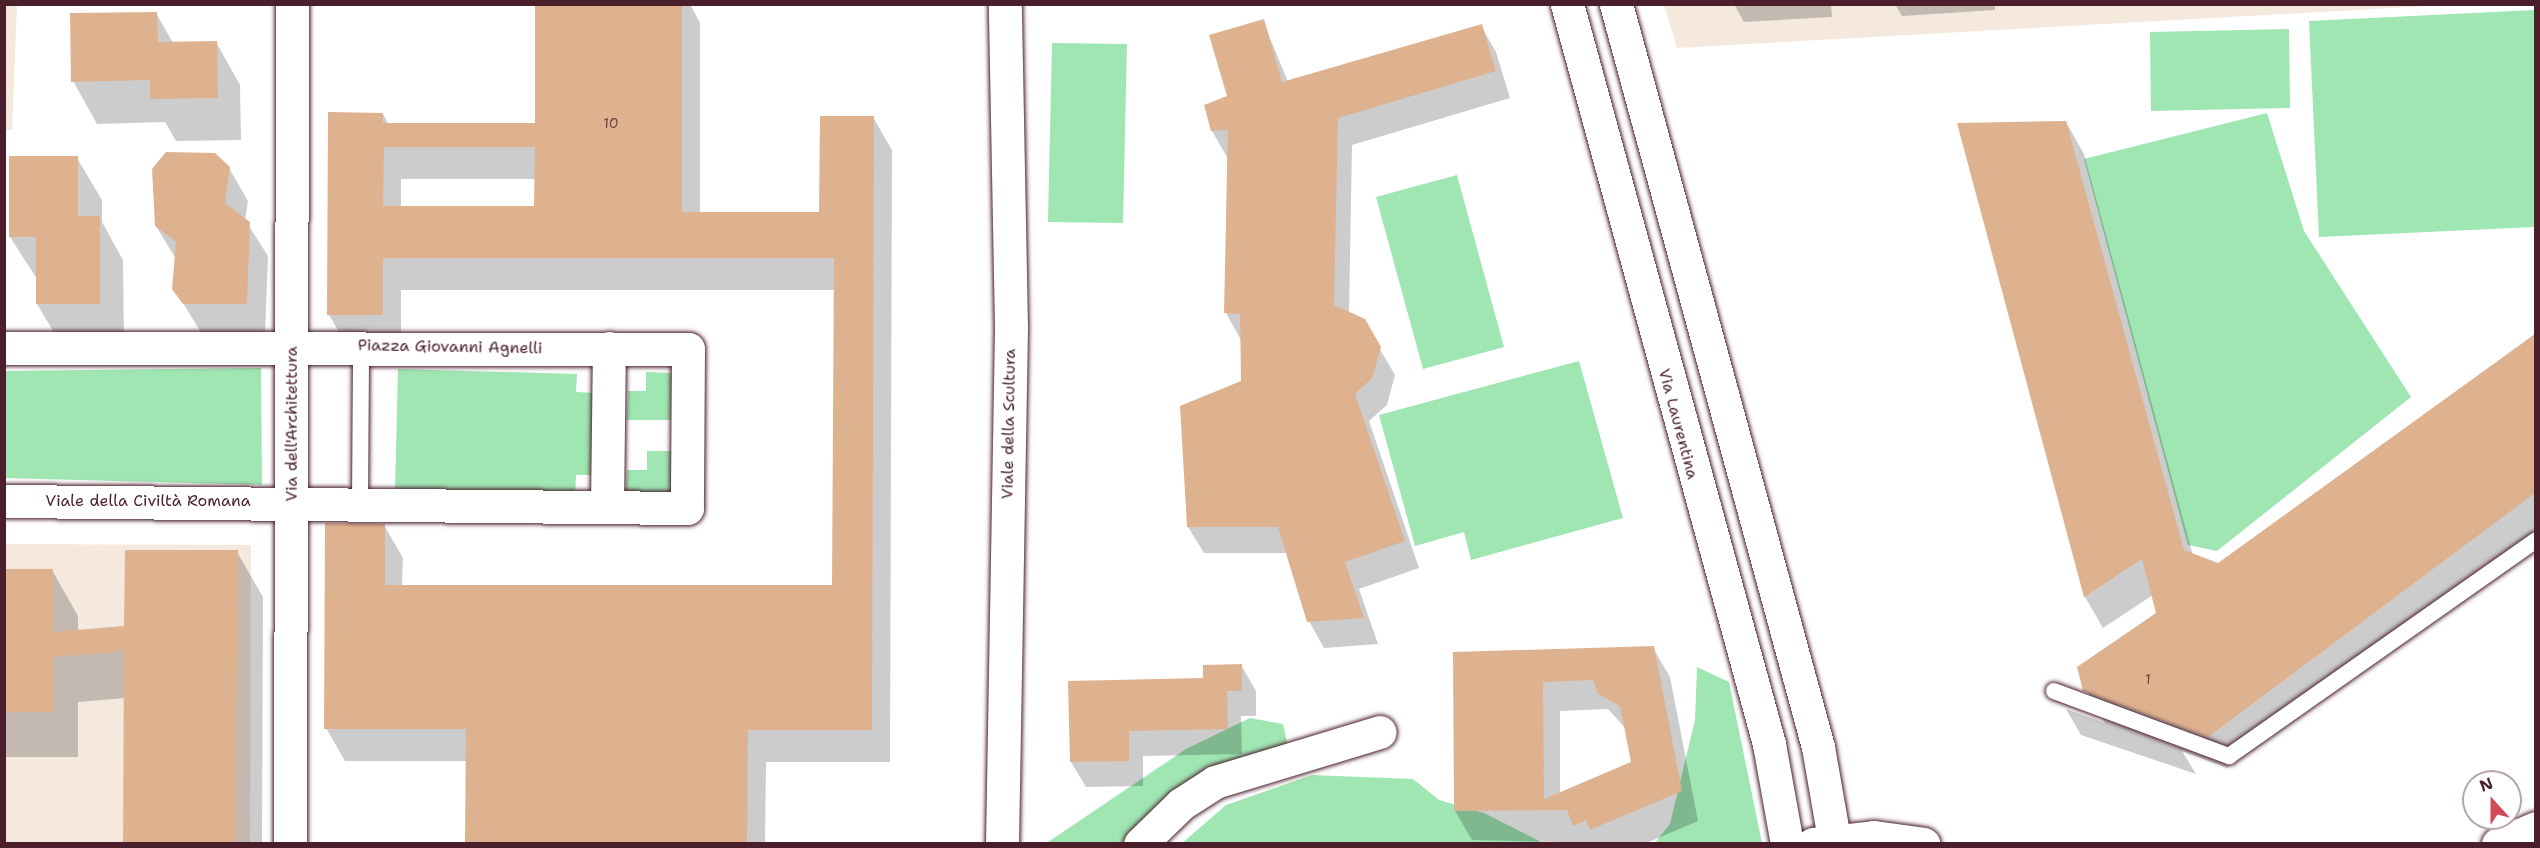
<!DOCTYPE html>
<meta charset="utf-8">
<style>
body{margin:0}
#map{position:relative;width:2540px;height:848px;overflow:hidden;background:#fff;font-family:"Shantell Sans",sans-serif}
div>[style]{position:absolute}
.built>*{inset:0;background:#f5e8dd}
.green>*{inset:0;background:#9fe6b3}
.shadow>*{inset:0;background:#0003}
.building>*{inset:0;background:#dfb28f}
.roads{filter:drop-shadow(0 0 2px #4a1f2b) drop-shadow(0 0 2px #4a1f2b)}
.lane>*{height:16px;margin:-8px;padding:0 8px;transform-origin:8px;border-radius:8px;background:#fff}
.street>*{height:33px;margin:-16.5px;padding:0 16.5px;transform-origin:16.5px;border-radius:16.5px;background:#fff}
.secondary>*{height:33px;margin:-16.5px;padding:0 16.5px;transform-origin:16.5px;border-radius:16.5px;background:#fff}
span{translate:-50% -50%;white-space:nowrap;text-align:center;line-height:1.15;-webkit-text-stroke:4.5px #fff;paint-order:stroke}
.number-label{font-size:14px;color:#6f4444}
.number-label span{-webkit-text-stroke-width:0}
.street-label{font-size:16px;color:#4a1f2b}
.frame{position:absolute;inset:0;border:6px solid #4a1f2b;pointer-events:none}
.north{position:absolute;left:2462px;top:770px;width:60px;height:60px;box-sizing:border-box;background:#fff;border:2px solid #b7a5aa;border-radius:50%;rotate:339deg;font-size:16px;font-weight:700;line-height:24px;text-align:center;color:#4a1f2b}
.north::after{content:'';display:block;margin:auto;width:21px;height:27px;background:#d1495b;clip-path:polygon(50% 0,100% 100%,50% 72%,0 100%)}
</style>
<div id="map">
<div class="built">
<div style="clip-path:polygon(5px 4px,17px 5px,12px 130px,5px 130px)"></div>
<div style="clip-path:polygon(1664px 5px,1664px 4px,2445px 5px,1677px 48px)"></div>
<div style="clip-path:polygon(5px 544px,251px 545px,250px 843px,5px 844px)"></div>
</div>
<div class="green">
<div style="clip-path:polygon(2535px 10px,2535px 227px,2319px 237px,2309px 21px)"></div>
<div style="clip-path:polygon(2289px 29px,2290px 108px,2151px 111px,2150px 32px)"></div>
<div style="clip-path:polygon(1052px 43px,1127px 44px,1123px 223px,1048px 222px)"></div>
<div style="clip-path:polygon(2267px 113px,2304px 231px,2411px 397px,2217px 551px,2188px 545px,2084px 159px)"></div>
<div style="clip-path:polygon(1457px 175px,1504px 347px,1423px 369px,1376px 197px)"></div>
<div style="clip-path:polygon(1579px 361px,1623px 518px,1471px 560px,1464px 532px,1415px 546px,1379px 415px)"></div>
<div style="clip-path:polygon(261px 368px,262px 485px,5px 478px,5px 371px)"></div>
<div style="clip-path:polygon(398px 369px,577px 374px,576px 392px,596px 393px,594px 475px,576px 475px,575px 495px,395px 490px)"></div>
<div style="clip-path:polygon(646px 372px,672px 373px,671px 420px,627px 420px,628px 391px,646px 391px)"></div>
<div style="clip-path:polygon(647px 451px,672px 451px,671px 495px,626px 494px,627px 470px,647px 470px)"></div>
<div style="clip-path:polygon(1697px 667px,1729px 682px,1762px 843px,1654px 844px,1670px 824px,1695px 720px)"></div>
<div style="clip-path:polygon(1250px 718px,1283px 724px,1291px 761px,1209px 788px,1160px 843px,1045px 844px,1186px 749px)"></div>
<div style="clip-path:polygon(1312px 775px,1413px 779px,1439px 800px,1484px 813px,1543px 843px,1181px 844px,1226px 805px)"></div>
</div>
<div class="shadow">
<div style="clip-path:polygon(4px 4px,5px 4px,5px 124px,4px 124px)"></div>
<div style="clip-path:polygon(evenodd,537px 4px,690px 4px,700px 23px,700px 213px,821px 214px,873px 117px,892px 150px,890px 762px,766px 762px,765px 844px,467px 844px,467px 761px,345px 761px,326px 728px,384px 525px,403px 558px,402px 586px,834px 587px,835px 290px,401px 290px,401px 347px,348px 347px,329px 315px,383px 114px,389px 125px,536px 125px,537px 4px,401px 179px,536px 179px,536px 207px,401px 207px,401px 179px)"></div>
<div style="clip-path:polygon(1734px 4px,1831px 4px,1832px 17px,1744px 22px)"></div>
<div style="clip-path:polygon(1895px 4px,1995px 4px,1995px 10px,1902px 16px)"></div>
<div style="clip-path:polygon(156px 13px,173px 43px,216px 42px,240px 85px,241px 140px,176px 141px,165px 122px,97px 124px,73px 81px)"></div>
<div style="clip-path:polygon(1263px 21px,1288px 82px,1481px 26px,1496px 52px,1510px 98px,1352px 145px,1349px 314px,1363px 320px,1395px 375px,1387px 405px,1369px 421px,1419px 568px,1359px 589px,1378px 644px,1324px 648px,1309px 621px,1287px 553px,1204px 553px,1188px 527px,1242px 382px,1241px 340px,1226px 313px,1227px 157px,1212px 131px)"></div>
<div style="clip-path:polygon(2066px 122px,2084px 154px,2193px 556px,2218px 565px,2536px 336px,2536px 538px,2227px 768px,2182px 751px,2196px 774px,2081px 735px,2066px 709px,2105px 723px,2086px 689px,2158px 614px,2153px 595px,2103px 628px,2085px 597px,1959px 124px)"></div>
<div style="clip-path:polygon(77px 158px,102px 200px,102px 222px,123px 260px,124px 346px,62px 346px,37px 304px,37px 279px,10px 237px)"></div>
<div style="clip-path:polygon(229px 168px,248px 201px,245px 220px,268px 256px,265px 336px,203px 336px,174px 288px,176px 259px,156px 226px)"></div>
<div style="clip-path:polygon(237px 552px,263px 597px,262px 844px,124px 844px,125px 698px,78px 702px,78px 757px,4px 757px,4px 570px,52px 570px,78px 616px,78px 631px,126px 627px)"></div>
<div style="clip-path:polygon(evenodd,1653px 648px,1670px 677px,1698px 821px,1644px 844px,1472px 840px,1455px 811px,1455px 653px,1653px 648px,1608px 709px,1626px 729px,1633px 763px,1560px 794px,1560px 711px,1608px 709px)"></div>
<div style="clip-path:polygon(1241px 665px,1256px 691px,1256px 716px,1241px 716px,1242px 754px,1143px 756px,1143px 786px,1086px 787px,1071px 762px,1204px 680px)"></div>
</div>
<div class="building">
<div style="clip-path:polygon(evenodd,535px 4px,682px 4px,682px 212px,819px 212px,820px 116px,874px 116px,872px 730px,748px 730px,747px 843px,465px 843px,466px 729px,324px 729px,325px 523px,385px 524px,385px 585px,832px 585px,834px 258px,383px 258px,383px 315px,327px 315px,328px 112px,383px 113px,383px 123px,535px 123px,535px 4px,384px 147px,535px 147px,534px 206px,383px 206px,384px 147px)"></div>
<div style="clip-path:polygon(157px 12px,158px 42px,217px 41px,218px 98px,150px 99px,150px 80px,71px 82px,70px 13px)"></div>
<div style="clip-path:polygon(1264px 19px,1282px 82px,1482px 24px,1496px 71px,1338px 118px,1334px 305px,1365px 319px,1381px 347px,1372px 378px,1355px 394px,1405px 541px,1345px 562px,1364px 618px,1307px 622px,1278px 527px,1187px 527px,1180px 406px,1241px 381px,1240px 314px,1224px 313px,1228px 130px,1211px 131px,1204px 105px,1227px 96px,1209px 35px)"></div>
<div style="clip-path:polygon(2066px 121px,2184px 550px,2218px 563px,2535px 334px,2535px 493px,2208px 737px,2083px 691px,2077px 667px,2156px 613px,2142px 559px,2084px 597px,1957px 123px)"></div>
<div style="clip-path:polygon(166px 152px,215px 153px,230px 167px,225px 203px,250px 222px,247px 304px,183px 304px,172px 289px,176px 242px,155px 226px,152px 169px)"></div>
<div style="clip-path:polygon(9px 156px,78px 156px,78px 216px,100px 216px,100px 304px,36px 304px,36px 237px,9px 237px)"></div>
<div style="clip-path:polygon(125px 550px,238px 550px,236px 843px,123px 843px,124px 651px,53px 657px,53px 712px,4px 712px,4px 569px,53px 569px,53px 632px,124px 626px)"></div>
<div style="clip-path:polygon(evenodd,1654px 646px,1682px 791px,1590px 830px,1586px 820px,1573px 826px,1567px 810px,1454px 811px,1453px 652px,1654px 646px,1593px 680px,1598px 694px,1620px 706px,1631px 762px,1544px 799px,1543px 682px,1593px 680px)"></div>
<div style="clip-path:polygon(1242px 664px,1242px 691px,1227px 691px,1228px 729px,1129px 731px,1129px 761px,1070px 762px,1068px 681px,1203px 678px,1203px 665px)"></div>
</div>
<div class="roads">
<div class="lane">
<div style="left:360px;top:502px;width:156px;rotate:-89.6deg"></div>
<div style="left:2054px;top:691px;width:187px;rotate:20.4deg"></div>
<div style="left:2229px;top:756px;width:375px;rotate:-35.1deg"></div>
</div>
<div class="street">
<div style="left:4px;top:348px;width:684px;rotate:0.08deg"></div>
<div style="left:688px;top:349px;width:159px;rotate:90.4deg"></div>
<div style="left:687px;top:508px;width:683px;rotate:-179.41deg"></div>
<div style="left:607px;top:506px;width:158px;rotate:-89.3deg"></div>
<div style="left:290px;top:844px;width:840px;rotate:-89.86deg"></div>
<div style="left:1002px;top:844px;width:517px;rotate:-89deg"></div>
<div style="left:1011px;top:327px;width:323px;rotate:-91.1deg"></div>
<div style="left:1140px;top:844px;width:57px;rotate:-44.3deg"></div>
<div style="left:1181px;top:804px;width:40px;rotate:-32.9deg"></div>
<div style="left:1215px;top:782px;width:172px;rotate:-16.9deg"></div>
</div>
<div class="secondary">
<div style="left:1567px;top:4px;width:767px;rotate:74.73deg"></div>
<div style="left:1769px;top:744px;width:102px;rotate:79.8deg"></div>
<div style="left:1616px;top:4px;width:770px;rotate:74.79deg"></div>
<div style="left:1818px;top:747px;width:98px;rotate:80.1deg"></div>
<div style="left:1813px;top:844px;width:61px;rotate:-6.5deg"></div>
<div style="left:1874px;top:837px;width:50px;rotate:8deg"></div>
<div style="left:2498px;top:844px;width:41px;rotate:-22.8deg"></div>
</div>
</div>
<div class="number-label">
<span style="left:611px;top:123px">10</span>
<span style="left:2148px;top:679px">1</span>
</div>
<div class="street-label">
<span style="left:450px;top:347px;rotate:1deg">Piazza Giovanni Agnelli</span>
<span style="left:292px;top:424px;rotate:-90deg">Via dell'Architettura</span>
<span style="left:1009px;top:424px;rotate:-89deg">Viale della Scultura</span>
<span style="left:1678px;top:424px;rotate:75deg">Via Laurentina</span>
<span style="left:148px;top:501px">Viale della Civiltà Romana</span>
</div>
<div class="frame"></div>
<div class="north">N</div>
</div>
